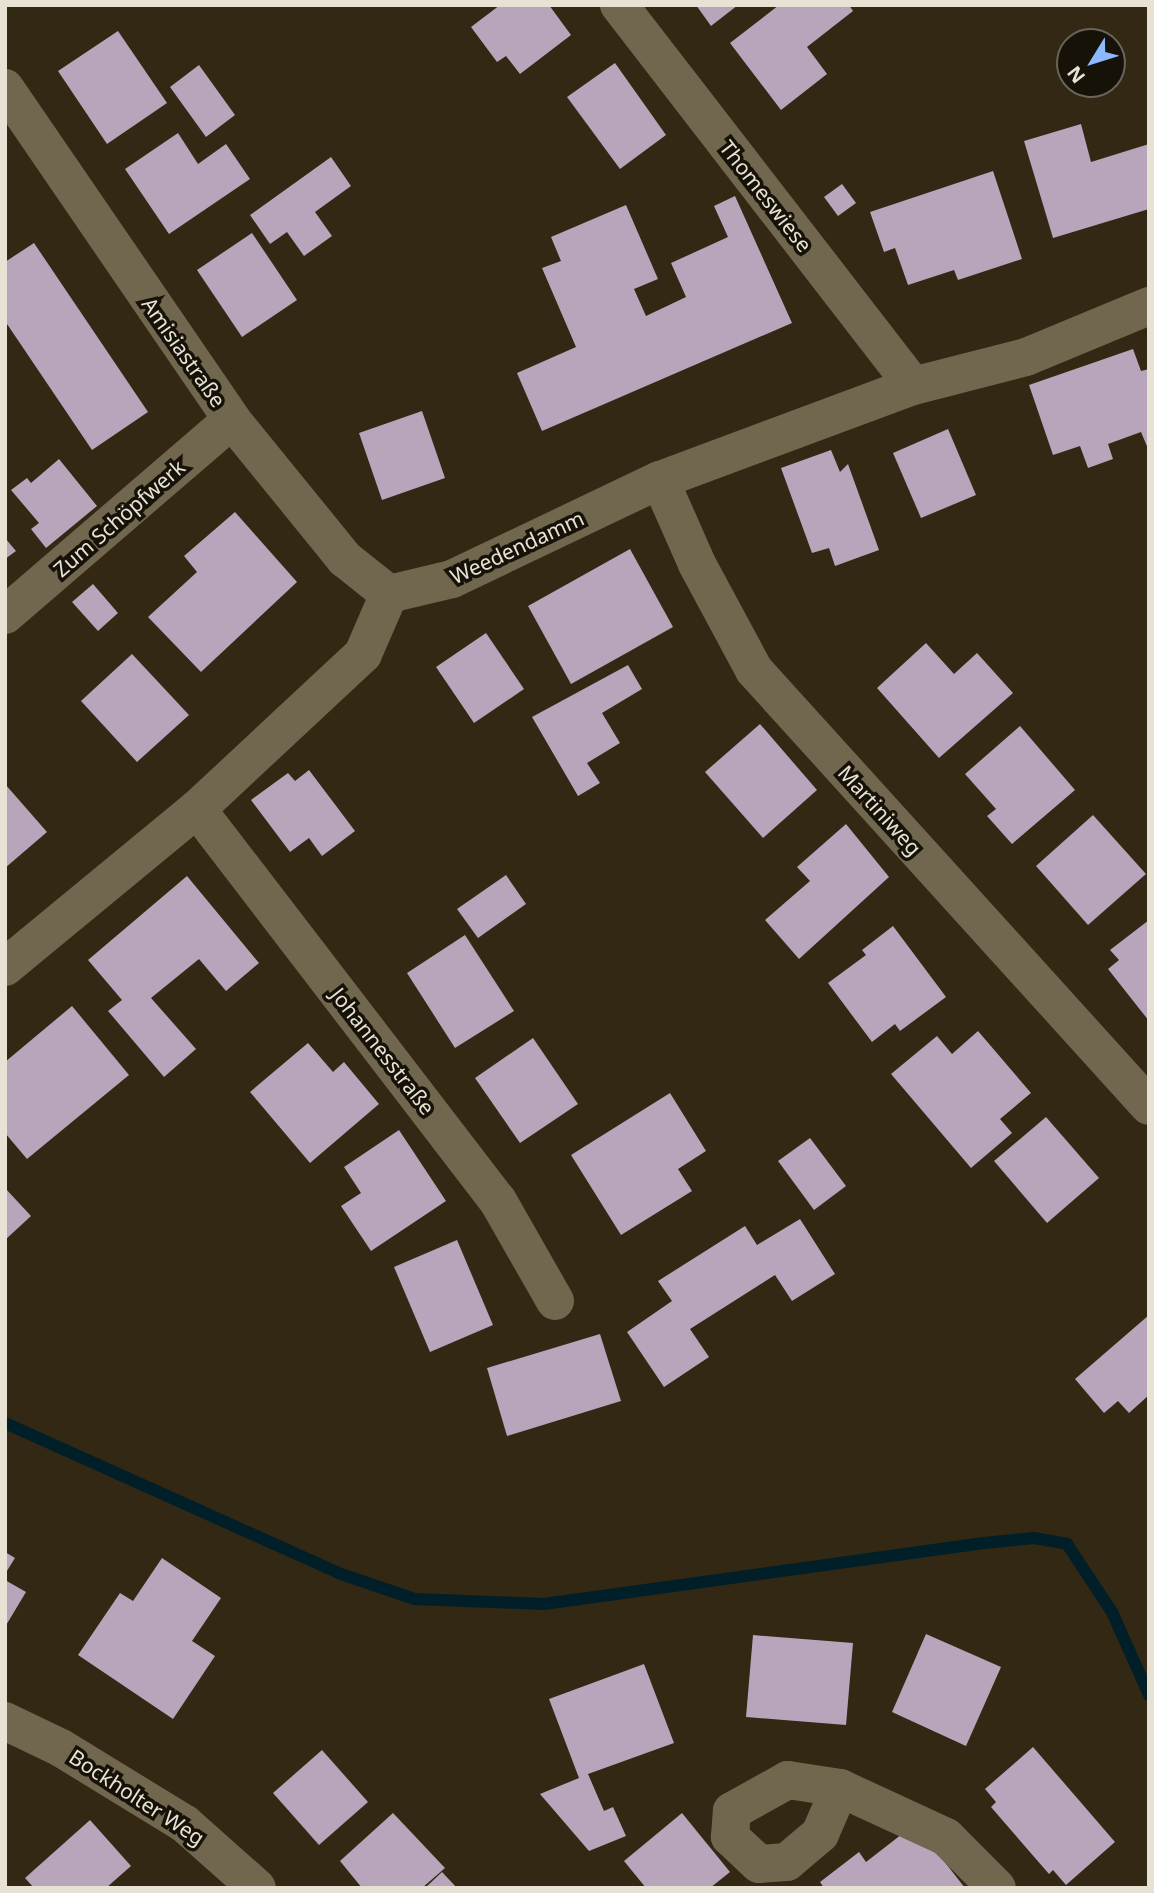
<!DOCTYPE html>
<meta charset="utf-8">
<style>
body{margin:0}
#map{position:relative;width:1154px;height:1893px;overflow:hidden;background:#322813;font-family:"Noto Sans",sans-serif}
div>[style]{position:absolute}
.stream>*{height:12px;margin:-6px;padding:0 6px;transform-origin:6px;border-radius:6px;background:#001f29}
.building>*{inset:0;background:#b8a5bb}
.minor>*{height:38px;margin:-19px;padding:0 19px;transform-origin:19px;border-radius:19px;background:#71664e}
span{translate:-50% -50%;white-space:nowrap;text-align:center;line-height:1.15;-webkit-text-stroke:7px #161208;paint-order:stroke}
.street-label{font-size:21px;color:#e8e2d5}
.frame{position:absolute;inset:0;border:7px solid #e8e2d5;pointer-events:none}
.north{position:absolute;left:1056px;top:28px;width:70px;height:70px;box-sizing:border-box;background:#161208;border:2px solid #6a655a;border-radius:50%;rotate:232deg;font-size:19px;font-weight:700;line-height:28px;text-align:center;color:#e8e2d5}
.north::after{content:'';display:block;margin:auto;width:24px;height:32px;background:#8db9fc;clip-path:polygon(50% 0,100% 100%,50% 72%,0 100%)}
</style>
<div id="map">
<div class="stream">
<div style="left:5px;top:1423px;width:365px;rotate:24.2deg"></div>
<div style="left:338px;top:1573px;width:81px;rotate:18.7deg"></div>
<div style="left:415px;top:1599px;width:129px;rotate:2.2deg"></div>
<div style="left:544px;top:1604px;width:444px;rotate:-7.9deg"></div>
<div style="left:984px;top:1543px;width:50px;rotate:-5.7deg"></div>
<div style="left:1034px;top:1538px;width:34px;rotate:10deg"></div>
<div style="left:1067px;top:1544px;width:82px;rotate:56.5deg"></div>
<div style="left:1112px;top:1612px;width:91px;rotate:66deg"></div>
</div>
<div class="building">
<div style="clip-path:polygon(500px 5px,549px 5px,571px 35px,520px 74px,506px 56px,497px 62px,471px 27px)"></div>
<div style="clip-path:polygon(696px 5px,738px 5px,711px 26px)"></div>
<div style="clip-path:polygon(779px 5px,849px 5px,853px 11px,807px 47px,827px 74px,781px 110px,730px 43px)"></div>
<div style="clip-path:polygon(118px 31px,167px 103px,107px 144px,58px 71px)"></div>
<div style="clip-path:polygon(615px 63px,666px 135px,620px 169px,567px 97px)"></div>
<div style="clip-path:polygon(199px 65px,235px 115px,206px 137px,170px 87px)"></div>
<div style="clip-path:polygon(1081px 124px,1091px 162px,1149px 144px,1149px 209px,1053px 238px,1024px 141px)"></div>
<div style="clip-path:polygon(178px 133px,198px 164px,226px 144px,250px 179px,169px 234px,125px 169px)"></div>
<div style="clip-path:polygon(331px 157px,351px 186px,315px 212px,332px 236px,304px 256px,287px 232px,270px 244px,250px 215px)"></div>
<div style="clip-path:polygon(993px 171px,1022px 259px,958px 280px,954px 270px,908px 285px,895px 248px,884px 252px,870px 212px)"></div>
<div style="clip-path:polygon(842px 184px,856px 203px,838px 216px,824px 197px)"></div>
<div style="clip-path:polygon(735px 196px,792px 323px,542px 431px,517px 373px,576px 347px,542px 268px,561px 261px,551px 237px,626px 205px,658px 279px,634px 289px,646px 316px,686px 297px,671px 263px,728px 237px,714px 206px)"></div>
<div style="clip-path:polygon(252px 233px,297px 300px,242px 337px,197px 270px)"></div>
<div style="clip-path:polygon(34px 243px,148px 412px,92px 450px,5px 321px,5px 262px)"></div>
<div style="clip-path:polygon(1133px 349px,1141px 371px,1149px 369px,1149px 451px,1141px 432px,1108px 444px,1113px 459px,1088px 468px,1080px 446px,1053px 455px,1029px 385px)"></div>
<div style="clip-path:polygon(422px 411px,445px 478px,382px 500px,359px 433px)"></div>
<div style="clip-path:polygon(948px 429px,976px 495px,921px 518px,893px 453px)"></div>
<div style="clip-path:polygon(831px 450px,840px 472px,848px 464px,879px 550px,835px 566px,829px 548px,812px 553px,781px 468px)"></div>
<div style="clip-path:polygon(59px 459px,97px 506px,46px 548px,31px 529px,39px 523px,11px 490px,27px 478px,31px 483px)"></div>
<div style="clip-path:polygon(235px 512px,297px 582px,201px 672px,148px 617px,197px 572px,184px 556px)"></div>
<div style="clip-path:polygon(5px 538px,16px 551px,5px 559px)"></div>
<div style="clip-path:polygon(630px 549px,673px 627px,571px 684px,528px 606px)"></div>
<div style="clip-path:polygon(93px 584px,118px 613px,98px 631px,72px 602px)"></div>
<div style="clip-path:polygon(486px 633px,524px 689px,474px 723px,436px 667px)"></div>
<div style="clip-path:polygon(926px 643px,954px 674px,977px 653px,1013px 693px,939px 758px,877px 688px)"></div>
<div style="clip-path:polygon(132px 654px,189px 715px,137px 762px,81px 701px)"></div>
<div style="clip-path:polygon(628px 665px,642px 689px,602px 713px,620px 743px,587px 763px,600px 783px,578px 796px,532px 717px)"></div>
<div style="clip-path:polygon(760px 724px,817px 790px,763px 838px,705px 772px)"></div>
<div style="clip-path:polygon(1020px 726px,1075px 790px,1012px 844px,987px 816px,996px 809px,965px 774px)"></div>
<div style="clip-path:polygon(309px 770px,355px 831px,322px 856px,309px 838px,290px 852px,251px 800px,288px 773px,295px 781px)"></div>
<div style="clip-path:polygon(5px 784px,47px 832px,5px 868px)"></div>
<div style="clip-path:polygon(1093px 815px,1146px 874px,1088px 925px,1036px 866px)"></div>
<div style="clip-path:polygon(846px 824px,889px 877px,799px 959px,765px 920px,810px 881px,797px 867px)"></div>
<div style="clip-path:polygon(506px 875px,526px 904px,478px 938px,457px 909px)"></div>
<div style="clip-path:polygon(187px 876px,259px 963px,226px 991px,199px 959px,151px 998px,196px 1049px,164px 1077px,108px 1011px,122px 1000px,88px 960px)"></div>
<div style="clip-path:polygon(1149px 920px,1149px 1021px,1108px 969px,1119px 960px,1110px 950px)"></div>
<div style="clip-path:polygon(893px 926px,946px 997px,900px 1031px,895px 1024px,872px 1042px,828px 983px,866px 955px,862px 950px)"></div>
<div style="clip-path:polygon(465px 935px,514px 1011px,455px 1048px,407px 973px)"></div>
<div style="clip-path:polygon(72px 1006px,129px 1075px,27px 1159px,5px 1133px,5px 1062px)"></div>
<div style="clip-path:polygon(978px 1031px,1031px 1093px,1000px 1119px,1012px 1133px,971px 1168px,891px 1074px,937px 1036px,952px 1054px)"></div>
<div style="clip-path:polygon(533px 1038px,578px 1104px,520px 1143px,475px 1078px)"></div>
<div style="clip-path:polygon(308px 1043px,333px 1072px,344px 1062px,379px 1104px,310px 1163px,250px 1092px)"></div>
<div style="clip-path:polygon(670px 1093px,706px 1151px,678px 1169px,692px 1191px,621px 1235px,571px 1155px)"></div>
<div style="clip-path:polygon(1046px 1117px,1099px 1178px,1047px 1223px,994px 1161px)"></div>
<div style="clip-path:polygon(399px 1130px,446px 1201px,371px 1251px,341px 1206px,361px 1193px,344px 1167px)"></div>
<div style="clip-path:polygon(810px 1138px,846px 1186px,814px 1210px,778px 1161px)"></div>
<div style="clip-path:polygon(5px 1188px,31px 1216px,5px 1240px)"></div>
<div style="clip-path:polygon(800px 1219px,835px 1274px,792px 1301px,775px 1275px,690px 1329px,709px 1357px,664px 1387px,627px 1332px,672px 1301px,658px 1281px,745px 1226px,757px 1245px)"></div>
<div style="clip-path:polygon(457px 1240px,493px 1325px,430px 1352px,394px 1267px)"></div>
<div style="clip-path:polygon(1149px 1315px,1149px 1395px,1129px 1413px,1118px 1401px,1104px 1413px,1075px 1379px)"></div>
<div style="clip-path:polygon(600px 1334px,621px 1401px,507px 1436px,487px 1368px)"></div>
<div style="clip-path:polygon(5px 1552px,15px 1558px,5px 1574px)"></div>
<div style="clip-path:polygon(162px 1558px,221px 1598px,192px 1641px,215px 1656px,173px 1719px,78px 1655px,120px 1593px,133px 1601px)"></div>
<div style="clip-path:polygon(5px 1580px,26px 1592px,5px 1627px)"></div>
<div style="clip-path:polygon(926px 1634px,1001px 1667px,966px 1746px,892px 1712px)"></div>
<div style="clip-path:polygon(753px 1635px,853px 1643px,846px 1725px,746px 1717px)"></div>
<div style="clip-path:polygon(644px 1664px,674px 1743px,588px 1774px,604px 1811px,613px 1807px,626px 1836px,589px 1851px,540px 1794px,579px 1778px,549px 1699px)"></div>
<div style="clip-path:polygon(1033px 1747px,1115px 1842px,1066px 1885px,1053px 1870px,1049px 1874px,991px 1807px,996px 1802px,985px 1789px)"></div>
<div style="clip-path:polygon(322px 1750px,368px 1802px,319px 1845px,273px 1793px)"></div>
<div style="clip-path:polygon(393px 1813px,445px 1868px,422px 1888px,362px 1888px,340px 1861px)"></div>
<div style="clip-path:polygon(682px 1813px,730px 1872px,710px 1888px,646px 1888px,624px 1861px)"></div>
<div style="clip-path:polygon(90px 1820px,131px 1866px,106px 1888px,34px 1888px,25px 1878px)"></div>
<div style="clip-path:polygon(915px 1824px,965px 1888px,824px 1888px,820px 1882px,859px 1852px,866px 1862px)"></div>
<div style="clip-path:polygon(442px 1872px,457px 1888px,425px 1888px)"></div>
</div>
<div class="minor">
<div style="left:619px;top:5px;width:481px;rotate:52.3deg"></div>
<div style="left:5px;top:88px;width:402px;rotate:55.6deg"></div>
<div style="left:232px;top:420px;width:179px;rotate:50.9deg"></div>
<div style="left:345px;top:559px;width:56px;rotate:38.5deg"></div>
<div style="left:660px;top:480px;width:92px;rotate:66.2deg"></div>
<div style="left:697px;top:564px;width:120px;rotate:61.7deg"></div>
<div style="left:754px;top:670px;width:588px;rotate:47.82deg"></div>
<div style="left:5px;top:615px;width:299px;rotate:-40.7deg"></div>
<div style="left:197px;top:809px;width:494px;rotate:52.5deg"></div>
<div style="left:498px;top:1201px;width:115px;rotate:60.3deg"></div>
<div style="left:5px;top:967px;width:249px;rotate:-39.5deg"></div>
<div style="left:197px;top:809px;width:227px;rotate:-43deg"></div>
<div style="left:363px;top:654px;width:65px;rotate:-66.6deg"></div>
<div style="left:389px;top:594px;width:65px;rotate:-13.4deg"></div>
<div style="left:452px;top:579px;width:230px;rotate:-25.5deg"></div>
<div style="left:660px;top:480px;width:270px;rotate:-20.4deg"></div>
<div style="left:913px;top:386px;width:117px;rotate:-14.4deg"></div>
<div style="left:1026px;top:357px;width:133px;rotate:-22.5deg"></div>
<div style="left:5px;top:1721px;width:62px;rotate:25.7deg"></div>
<div style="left:61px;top:1748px;width:145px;rotate:31.5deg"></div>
<div style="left:185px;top:1824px;width:96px;rotate:41.6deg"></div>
<div style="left:840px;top:1788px;width:50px;rotate:113.5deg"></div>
<div style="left:820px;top:1834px;width:43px;rotate:139.7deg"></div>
<div style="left:787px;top:1862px;width:28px;rotate:176deg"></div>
<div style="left:759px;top:1864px;width:40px;rotate:-137deg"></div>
<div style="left:730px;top:1837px;width:26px;rotate:-86deg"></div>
<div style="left:732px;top:1811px;width:64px;rotate:-29deg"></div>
<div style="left:788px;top:1780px;width:53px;rotate:8.7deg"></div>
<div style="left:840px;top:1788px;width:117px;rotate:24.8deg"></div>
<div style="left:946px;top:1837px;width:72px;rotate:45deg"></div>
</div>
<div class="street-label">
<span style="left:766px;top:196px;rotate:52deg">Thomeswiese</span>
<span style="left:184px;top:352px;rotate:55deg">Amisiastraße</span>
<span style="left:119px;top:518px;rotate:-41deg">Zum Schöpfwerk</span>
<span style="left:517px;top:547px;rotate:-25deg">Weedendamm</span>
<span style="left:880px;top:810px;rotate:48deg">Martiniweg</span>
<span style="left:383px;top:1051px;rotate:52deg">Johannesstraße</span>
<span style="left:137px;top:1797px;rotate:33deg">Bockholter Weg</span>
</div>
<div class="frame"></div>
<div class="north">N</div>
</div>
